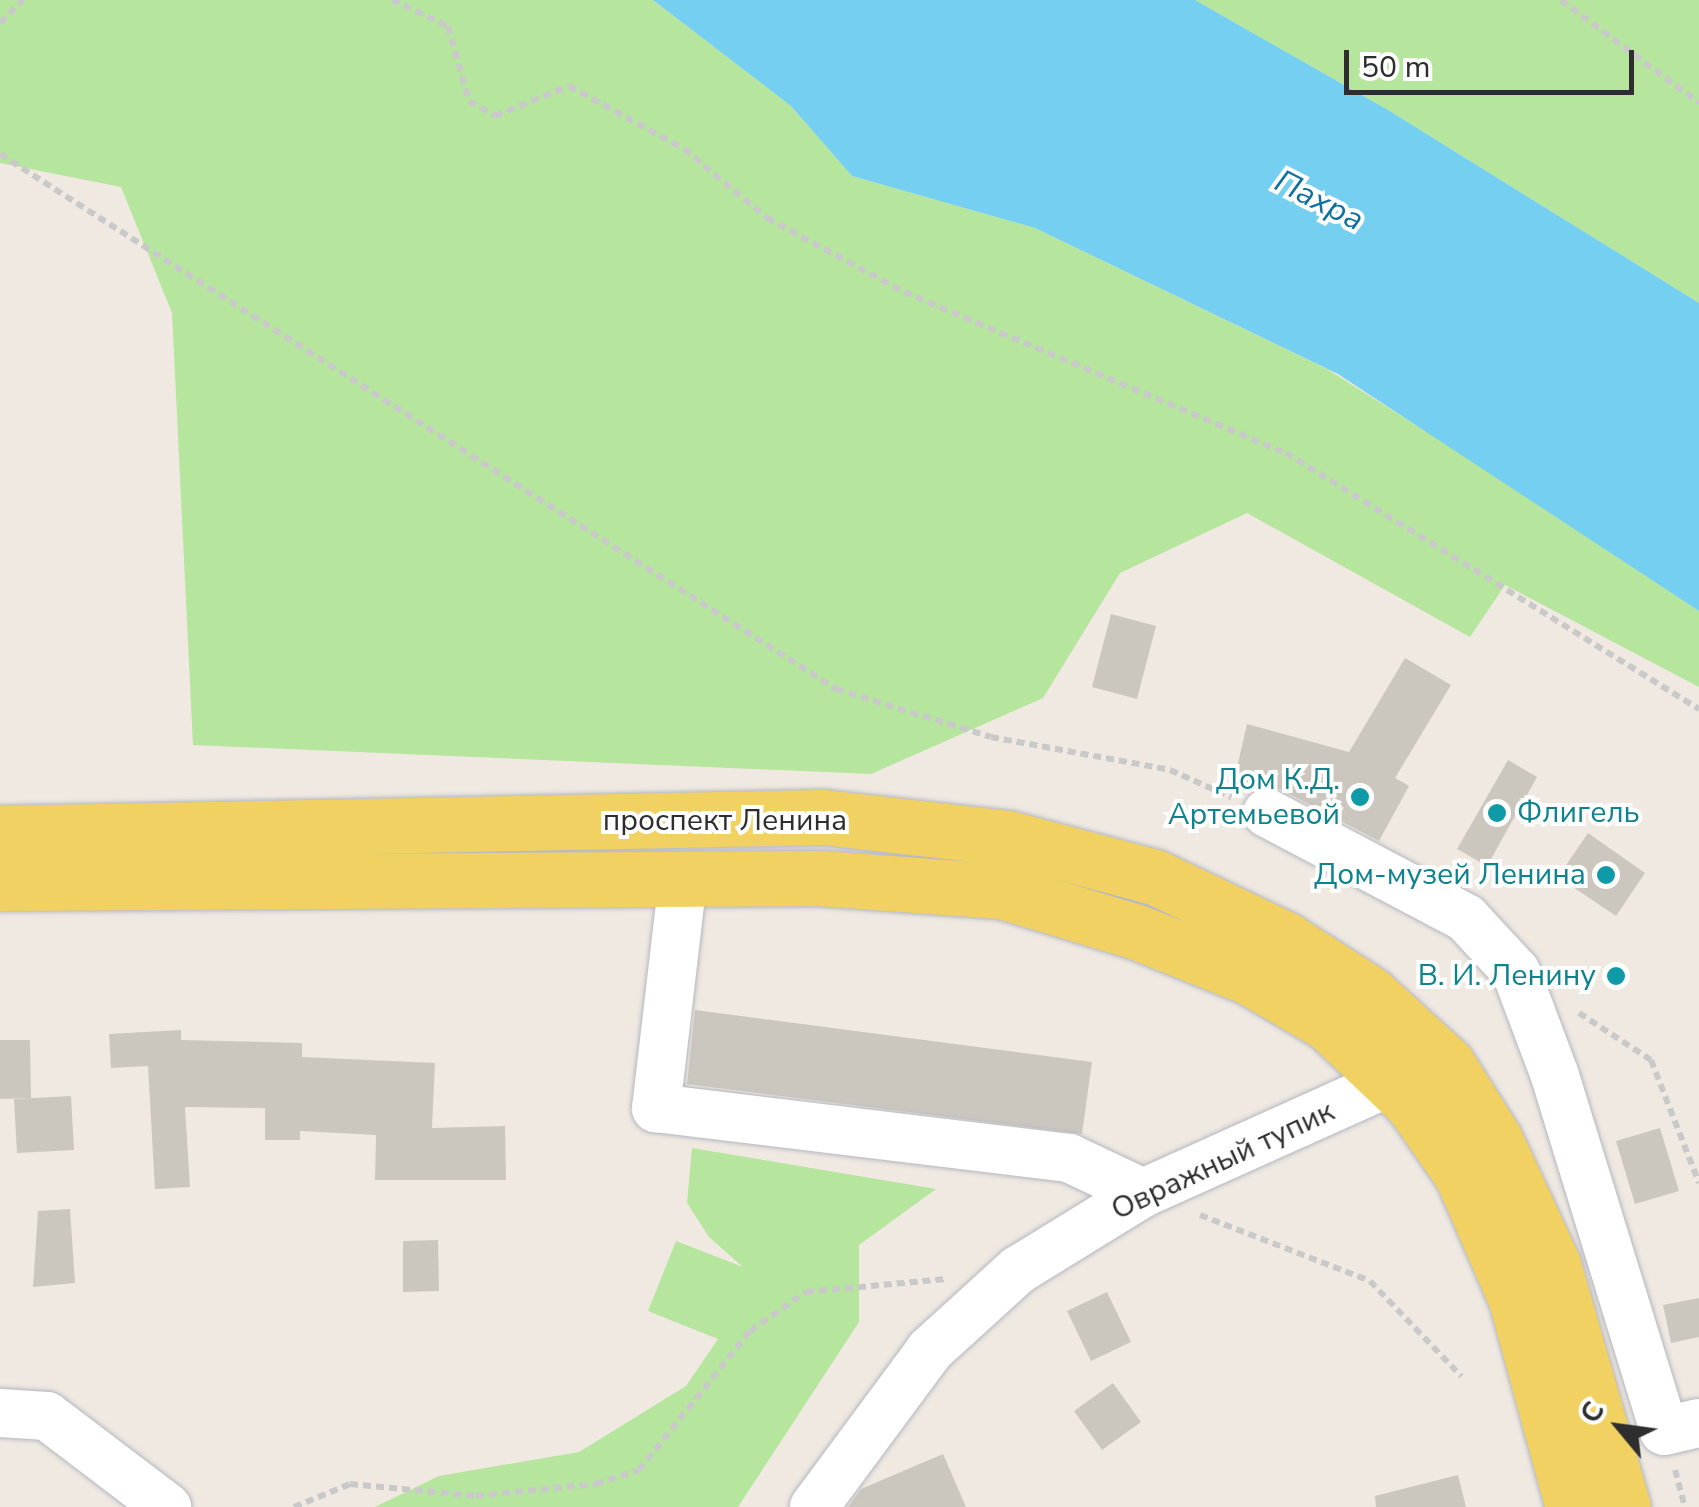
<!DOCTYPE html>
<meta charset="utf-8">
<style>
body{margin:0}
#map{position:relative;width:1699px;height:1507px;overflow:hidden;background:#efe9e1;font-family:"Nunito Sans",sans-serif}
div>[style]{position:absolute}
.green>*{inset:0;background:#b6e59e}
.water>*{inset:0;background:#75cff0}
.building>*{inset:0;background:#cbc7bf}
.path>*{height:6px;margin-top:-3px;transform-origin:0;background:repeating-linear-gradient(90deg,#c9c9c9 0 8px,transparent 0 13px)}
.roads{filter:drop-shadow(0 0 2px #b4b7c1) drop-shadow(0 0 2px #b4b7c1)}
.minor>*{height:48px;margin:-24px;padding:0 24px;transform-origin:24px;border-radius:24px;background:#fff}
.major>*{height:55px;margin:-27.5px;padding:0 27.5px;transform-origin:27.5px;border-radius:27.5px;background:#f2d163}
.dots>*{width:28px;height:28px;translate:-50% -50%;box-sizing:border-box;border:5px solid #fff;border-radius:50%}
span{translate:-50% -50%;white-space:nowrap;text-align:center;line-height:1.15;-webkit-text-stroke:8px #fff;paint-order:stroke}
.culture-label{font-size:30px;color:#0d838f}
.right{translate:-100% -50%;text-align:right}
.left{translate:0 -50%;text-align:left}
.street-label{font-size:30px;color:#2e2e2e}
.water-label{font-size:32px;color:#0d6fa3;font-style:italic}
.north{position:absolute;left:1569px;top:1377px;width:100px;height:100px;-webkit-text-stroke:8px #fff;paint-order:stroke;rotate:299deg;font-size:28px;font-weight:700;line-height:40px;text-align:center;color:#2e2e2e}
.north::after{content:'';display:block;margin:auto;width:35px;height:45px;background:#2e2e2e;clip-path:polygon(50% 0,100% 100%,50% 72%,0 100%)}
.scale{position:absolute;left:1344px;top:50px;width:290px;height:45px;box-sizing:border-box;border:5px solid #2e2e2e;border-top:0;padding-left:12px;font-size:30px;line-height:35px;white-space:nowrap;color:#2e2e2e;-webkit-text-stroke:8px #fff;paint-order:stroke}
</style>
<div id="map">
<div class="green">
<div style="clip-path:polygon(0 0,653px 0,791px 106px,852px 176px,1035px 228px,1327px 369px,1449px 446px,1699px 611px,1699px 687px,1505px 585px,1470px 637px,1247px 513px,1120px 573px,1043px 698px,871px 774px,193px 745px,172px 313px,121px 187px,0 163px)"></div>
<div style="clip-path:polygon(1195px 0,1699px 0,1699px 303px,1388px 110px)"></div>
<div style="clip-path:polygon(692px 1148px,936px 1189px,859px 1245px,859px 1322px,738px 1507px,375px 1507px,439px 1476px,579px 1452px,686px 1386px,718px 1339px,648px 1311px,676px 1241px,743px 1267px,709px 1237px,687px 1203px)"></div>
</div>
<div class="water">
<div style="clip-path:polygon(653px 0,1195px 0,1388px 110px,1699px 303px,1699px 611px,1338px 374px,1035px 228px,852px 176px,791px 106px)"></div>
</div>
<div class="building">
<div style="clip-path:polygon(1111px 614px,1156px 626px,1137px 699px,1092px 687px)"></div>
<div style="clip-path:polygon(1405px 658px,1451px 685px,1395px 778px,1409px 786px,1379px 841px,1280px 789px,1233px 785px,1247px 724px,1349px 752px)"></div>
<div style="clip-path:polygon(1508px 760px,1537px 777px,1487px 866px,1457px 849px)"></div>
<div style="clip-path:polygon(1588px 833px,1645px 873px,1616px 916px,1558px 877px)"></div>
<div style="clip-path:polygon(695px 1010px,1092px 1062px,1082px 1134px,687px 1084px)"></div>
<div style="clip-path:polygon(181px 1030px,181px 1040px,302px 1043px,302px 1057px,435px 1063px,432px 1128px,505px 1126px,506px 1180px,375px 1180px,376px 1135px,300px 1131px,300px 1140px,265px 1140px,265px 1108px,185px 1107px,190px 1187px,155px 1189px,148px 1066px,111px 1068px,109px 1034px)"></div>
<div style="clip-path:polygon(0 1040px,30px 1040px,31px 1098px,0 1099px)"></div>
<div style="clip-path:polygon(71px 1096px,74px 1150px,17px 1153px,14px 1099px)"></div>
<div style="clip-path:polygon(1660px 1128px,1679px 1191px,1635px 1204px,1616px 1141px)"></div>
<div style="clip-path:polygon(70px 1209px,75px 1283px,33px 1287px,38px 1211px)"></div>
<div style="clip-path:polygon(438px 1240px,439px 1291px,403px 1292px,403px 1241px)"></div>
<div style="clip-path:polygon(1107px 1292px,1131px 1342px,1091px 1361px,1067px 1311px)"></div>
<div style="clip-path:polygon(1699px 1298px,1699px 1337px,1671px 1343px,1663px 1305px)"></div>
<div style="clip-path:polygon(1113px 1383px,1141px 1422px,1102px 1450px,1074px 1411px)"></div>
<div style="clip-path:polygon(943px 1454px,966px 1507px,848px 1507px,861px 1489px)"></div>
<div style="clip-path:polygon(1458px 1475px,1466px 1507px,1376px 1507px,1375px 1496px)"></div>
</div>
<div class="path">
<div style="left:392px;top:0;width:62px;rotate:24.9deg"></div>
<div style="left:448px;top:26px;width:78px;rotate:74.4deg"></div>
<div style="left:469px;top:101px;width:30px;rotate:30deg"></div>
<div style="left:495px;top:116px;width:80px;rotate:-22.1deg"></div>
<div style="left:569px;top:86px;width:131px;rotate:28.7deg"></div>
<div style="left:684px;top:149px;width:108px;rotate:39.7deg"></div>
<div style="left:767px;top:218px;width:156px;rotate:28.4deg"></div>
<div style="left:904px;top:292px;width:415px;rotate:22.9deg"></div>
<div style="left:1286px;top:453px;width:486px;rotate:31.8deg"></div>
<div style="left:1561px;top:0;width:172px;rotate:36.7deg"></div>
<div style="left:0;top:23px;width:33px;rotate:-45deg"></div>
<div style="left:0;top:154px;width:993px;rotate:32.62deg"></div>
<div style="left:836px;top:689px;width:162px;rotate:17.2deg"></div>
<div style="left:991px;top:737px;width:182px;rotate:10.4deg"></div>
<div style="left:1170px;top:770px;width:67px;rotate:23.9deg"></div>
<div style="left:1579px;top:1013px;width:86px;rotate:33.1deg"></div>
<div style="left:1651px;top:1060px;width:132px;rotate:68.7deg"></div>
<div style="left:1200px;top:1215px;width:182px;rotate:21.2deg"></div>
<div style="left:1370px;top:1281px;width:132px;rotate:46.2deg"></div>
<div style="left:1675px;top:1470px;width:38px;rotate:75deg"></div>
<div style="left:294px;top:1507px;width:61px;rotate:-22.3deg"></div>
<div style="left:350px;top:1484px;width:127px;rotate:5.4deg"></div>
<div style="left:476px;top:1496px;width:121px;rotate:-5.7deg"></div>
<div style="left:596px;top:1484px;width:45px;rotate:-18deg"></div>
<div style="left:639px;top:1470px;width:178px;rotate:-51.4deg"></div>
<div style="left:750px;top:1331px;width:68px;rotate:-34.9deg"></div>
<div style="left:806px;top:1292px;width:140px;rotate:-5.3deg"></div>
</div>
<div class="roads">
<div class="minor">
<div style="left:1267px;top:813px;width:225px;rotate:27.8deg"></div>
<div style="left:1466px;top:918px;width:74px;rotate:47.2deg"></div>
<div style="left:1516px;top:972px;width:111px;rotate:69.4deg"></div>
<div style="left:1555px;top:1076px;width:371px;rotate:72.9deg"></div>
<div style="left:1664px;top:1431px;width:36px;rotate:-13deg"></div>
<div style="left:683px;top:879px;width:231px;rotate:96.7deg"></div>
<div style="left:656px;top:1108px;width:416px;rotate:6.9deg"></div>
<div style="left:1069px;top:1158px;width:82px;rotate:25.3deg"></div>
<div style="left:0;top:1413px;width:47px;rotate:3.7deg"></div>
<div style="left:47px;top:1416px;width:151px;rotate:37.2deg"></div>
<div style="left:814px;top:1507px;width:195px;rotate:-53.5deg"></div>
<div style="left:930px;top:1350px;width:119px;rotate:-42.3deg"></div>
<div style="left:1018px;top:1270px;width:147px;rotate:-31.6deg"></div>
<div style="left:1143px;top:1193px;width:273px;rotate:-24.2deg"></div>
</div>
<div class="major">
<div style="left:0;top:833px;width:823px;rotate:-1.11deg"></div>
<div style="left:823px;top:817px;width:186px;rotate:6.5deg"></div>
<div style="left:1008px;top:838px;width:152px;rotate:14.9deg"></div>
<div style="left:1155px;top:877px;width:144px;rotate:25.5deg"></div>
<div style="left:1285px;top:939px;width:101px;rotate:32.9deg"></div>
<div style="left:1370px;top:994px;width:104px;rotate:42.3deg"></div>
<div style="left:1447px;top:1064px;width:90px;rotate:57.7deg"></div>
<div style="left:1495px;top:1140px;width:138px;rotate:65.1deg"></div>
<div style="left:1553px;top:1265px;width:252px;rotate:73.9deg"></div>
<div style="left:0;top:883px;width:819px;rotate:-0.35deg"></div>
<div style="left:819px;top:878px;width:182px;rotate:4.1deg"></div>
<div style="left:1001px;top:891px;width:142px;rotate:16.8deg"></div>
<div style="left:1137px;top:932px;width:121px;rotate:21.9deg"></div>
<div style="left:1249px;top:977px;width:93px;rotate:30.4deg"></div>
<div style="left:1329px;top:1024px;width:115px;rotate:43.6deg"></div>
<div style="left:1412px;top:1103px;width:88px;rotate:55.2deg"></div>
<div style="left:1462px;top:1175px;width:135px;rotate:66.5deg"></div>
<div style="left:1516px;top:1299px;width:216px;rotate:74.7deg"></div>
</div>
</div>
<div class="dots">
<div style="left:1360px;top:797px;background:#0f9aa8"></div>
<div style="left:1497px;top:813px;background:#0f9aa8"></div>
<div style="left:1606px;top:875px;background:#0f9aa8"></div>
<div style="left:1616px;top:976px;background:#0f9aa8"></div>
</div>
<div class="culture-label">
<span class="right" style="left:1340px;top:797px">Дом К.Д.<br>Артемьевой</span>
<span class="left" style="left:1517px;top:813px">Флигель</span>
<span class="right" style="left:1586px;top:875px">Дом-музей Ленина</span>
<span class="right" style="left:1596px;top:976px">В. И. Ленину</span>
</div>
<div class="street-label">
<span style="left:725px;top:821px">проспект Ленина</span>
<span style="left:1223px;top:1161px;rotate:-25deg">Овражный тупик</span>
</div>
<div class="water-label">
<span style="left:1319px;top:201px;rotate:27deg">Пахра</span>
</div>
<div class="north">С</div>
<div class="scale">50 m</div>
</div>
